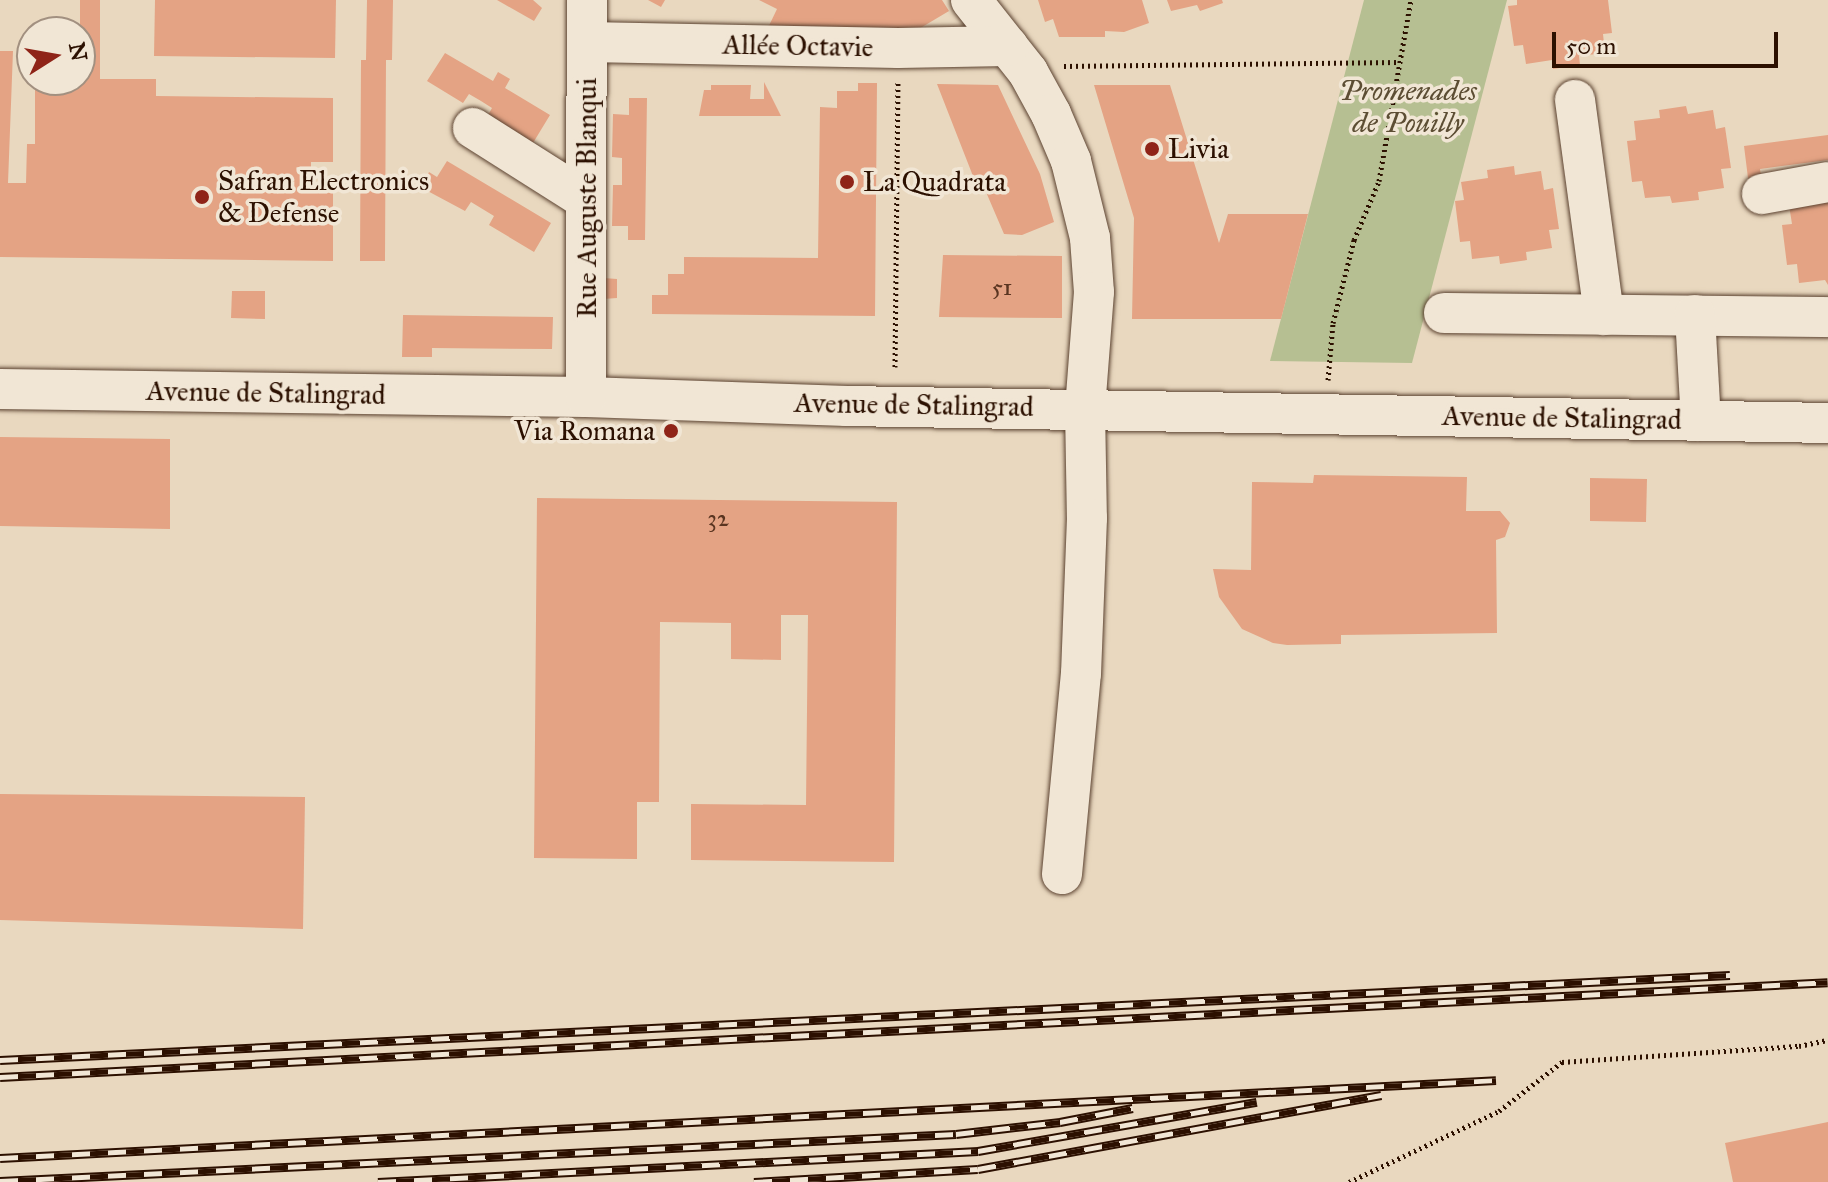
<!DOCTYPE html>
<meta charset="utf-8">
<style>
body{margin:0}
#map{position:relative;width:1828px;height:1182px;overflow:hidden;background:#e9d8bf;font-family:"IM FELL Great Primer",serif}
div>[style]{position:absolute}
.green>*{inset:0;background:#b6bf92}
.building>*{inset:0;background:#e4a384}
.path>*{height:5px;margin-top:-2.5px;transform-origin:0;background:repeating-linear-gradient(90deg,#2c1000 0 2px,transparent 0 6px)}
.roads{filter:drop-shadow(0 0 2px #5b4230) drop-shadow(0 0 2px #5b4230)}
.minor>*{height:40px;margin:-20px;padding:0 20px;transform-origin:20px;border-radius:20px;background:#f1e6d5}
.rail>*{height:9px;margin-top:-4.5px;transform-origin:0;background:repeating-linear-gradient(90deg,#f1e6d5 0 18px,#2c1000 0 36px);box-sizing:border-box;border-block:2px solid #2c1000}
.dots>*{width:22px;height:22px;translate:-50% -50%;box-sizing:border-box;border:4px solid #f1e6d5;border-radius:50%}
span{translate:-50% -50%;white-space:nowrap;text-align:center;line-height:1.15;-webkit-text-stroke:7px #f1e6d5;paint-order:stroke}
.number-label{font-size:24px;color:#5a3521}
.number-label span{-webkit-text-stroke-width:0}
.street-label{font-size:28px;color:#2c1000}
.park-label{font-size:28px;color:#5c4d33;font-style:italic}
.poi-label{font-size:28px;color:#2c1000}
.left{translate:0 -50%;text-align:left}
.right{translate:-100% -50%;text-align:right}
.north{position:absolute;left:16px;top:16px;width:80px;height:80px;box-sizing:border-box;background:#f1e6d5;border:2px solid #a29080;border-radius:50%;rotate:79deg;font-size:22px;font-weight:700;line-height:32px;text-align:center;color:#2c1000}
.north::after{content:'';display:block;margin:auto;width:28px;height:36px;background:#8f2418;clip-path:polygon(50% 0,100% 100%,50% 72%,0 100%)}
.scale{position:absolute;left:1552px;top:32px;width:226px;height:36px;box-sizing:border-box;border:4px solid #2c1000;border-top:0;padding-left:10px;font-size:24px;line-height:28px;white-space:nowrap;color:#2c1000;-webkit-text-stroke:6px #f1e6d5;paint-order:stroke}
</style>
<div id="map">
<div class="green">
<div style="clip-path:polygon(1364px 0,1507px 0,1412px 363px,1270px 361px)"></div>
</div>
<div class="building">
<div style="clip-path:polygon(80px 0,100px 0,100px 79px,156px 79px,156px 96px,333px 98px,333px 162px,311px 162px,311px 186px,333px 186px,333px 261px,0 257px,0 51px,13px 51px,8px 183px,26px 183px,27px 144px,35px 144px,35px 80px,80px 80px)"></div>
<div style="clip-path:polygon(155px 0,336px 0,335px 58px,154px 56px)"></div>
<div style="clip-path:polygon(367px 0,393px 0,392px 60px,386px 60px,385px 261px,360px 261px,361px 60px,366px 60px)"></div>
<div style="clip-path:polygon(497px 0,533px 0,542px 8px,534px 21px)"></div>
<div style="clip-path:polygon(648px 0,665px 0,661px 7px)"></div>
<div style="clip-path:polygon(759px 0,942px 0,949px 11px,907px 36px,765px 34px,777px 9px)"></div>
<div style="clip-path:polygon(1038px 0,1142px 0,1149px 23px,1124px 32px,1105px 31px,1105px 37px,1059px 37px,1053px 19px,1045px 22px)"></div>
<div style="clip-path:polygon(1167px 0,1222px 0,1223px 3px,1200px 11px,1197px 5px,1171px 11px)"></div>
<div style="clip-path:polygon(1517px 0,1608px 0,1612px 33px,1603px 34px,1605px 53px,1579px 56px,1580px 65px,1553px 69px,1552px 60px,1526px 64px,1523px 45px,1514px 46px,1508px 6px,1517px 5px)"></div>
<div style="clip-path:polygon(445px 53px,493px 81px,498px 72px,510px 79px,505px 88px,550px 115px,533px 143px,487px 117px,492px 108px,481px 101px,469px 94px,463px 103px,427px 81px)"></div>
<div style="clip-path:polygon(764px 82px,781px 116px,699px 116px,704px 90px,711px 90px,711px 85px,751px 85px,750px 99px,764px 99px)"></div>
<div style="clip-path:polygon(858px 83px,877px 83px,875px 316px,652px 314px,652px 295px,668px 295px,668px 274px,684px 274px,684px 257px,818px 258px,820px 107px,837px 108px,837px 91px,858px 91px)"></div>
<div style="clip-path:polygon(937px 84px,998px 85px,1040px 174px,1054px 222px,1022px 235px,1004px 234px,986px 192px,980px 194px)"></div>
<div style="clip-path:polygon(1094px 85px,1170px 85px,1219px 243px,1228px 214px,1308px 214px,1281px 319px,1132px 319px,1134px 218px)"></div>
<div style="clip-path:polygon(629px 98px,647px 98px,645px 240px,628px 240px,628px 226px,612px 226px,613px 185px,622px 185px,622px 158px,612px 157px,613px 114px,629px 115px)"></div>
<div style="clip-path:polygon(1686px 106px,1688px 114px,1713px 110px,1716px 129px,1725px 127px,1731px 168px,1721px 169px,1724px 188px,1698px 192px,1699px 200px,1672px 203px,1670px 196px,1645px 198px,1642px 181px,1632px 182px,1627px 141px,1636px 140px,1634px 121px,1660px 118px,1659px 110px)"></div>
<div style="clip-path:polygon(1828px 135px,1828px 160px,1760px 169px,1761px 176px,1748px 178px,1744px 146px)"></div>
<div style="clip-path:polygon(447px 161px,551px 223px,534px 252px,489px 225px,494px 216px,471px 202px,465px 211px,422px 188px,429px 172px,437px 177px)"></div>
<div style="clip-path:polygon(1514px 166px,1515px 175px,1541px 171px,1544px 190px,1553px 188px,1559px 229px,1549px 230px,1552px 248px,1526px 252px,1527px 260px,1500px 264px,1499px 256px,1472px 259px,1470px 241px,1460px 242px,1455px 201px,1464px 200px,1461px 182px,1488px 178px,1487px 170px)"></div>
<div style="clip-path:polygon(1828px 192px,1828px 285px,1825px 280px,1799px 283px,1797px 264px,1787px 265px,1782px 225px,1792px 224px,1789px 205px)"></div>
<div style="clip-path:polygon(943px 255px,1062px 256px,1062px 318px,939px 317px)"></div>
<div style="clip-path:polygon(603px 278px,617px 279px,617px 298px,603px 299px)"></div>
<div style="clip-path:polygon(232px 291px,265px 291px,265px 319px,231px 318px)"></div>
<div style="clip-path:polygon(403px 315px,553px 317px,552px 349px,432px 348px,432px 357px,402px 357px)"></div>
<div style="clip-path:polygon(0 437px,170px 439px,170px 529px,0 526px)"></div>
<div style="clip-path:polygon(1314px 475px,1467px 477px,1466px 511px,1500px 511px,1510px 523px,1505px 537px,1496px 540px,1497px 633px,1341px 635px,1341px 644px,1287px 645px,1273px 643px,1242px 629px,1219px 597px,1213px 569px,1251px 570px,1252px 482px,1313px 483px)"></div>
<div style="clip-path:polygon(1590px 478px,1647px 479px,1646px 522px,1590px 521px)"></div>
<div style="clip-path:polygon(537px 498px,897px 502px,894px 862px,691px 860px,691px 804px,806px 805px,808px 615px,781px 615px,781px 660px,731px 659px,731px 623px,660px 622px,659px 802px,637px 802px,637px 859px,534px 858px)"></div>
<div style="clip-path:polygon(0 794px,305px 797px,303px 929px,0 920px)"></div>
<div style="clip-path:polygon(1828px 1122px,1828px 1182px,1733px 1182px,1725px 1143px)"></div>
</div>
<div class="path">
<div style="left:1064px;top:66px;width:336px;rotate:-0.7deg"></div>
<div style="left:895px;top:367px;width:286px;rotate:-89.4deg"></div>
<div style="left:1328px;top:380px;width:57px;rotate:-85deg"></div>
<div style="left:1333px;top:323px;width:86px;rotate:-75.8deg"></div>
<div style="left:1354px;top:240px;width:64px;rotate:-67deg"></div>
<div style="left:1379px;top:181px;width:184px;rotate:-80deg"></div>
<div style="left:1349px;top:1182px;width:166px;rotate:-25.3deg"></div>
<div style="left:1499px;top:1111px;width:80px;rotate:-37.9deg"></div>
<div style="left:1562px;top:1062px;width:238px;rotate:-3.9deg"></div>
<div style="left:1799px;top:1046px;width:30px;rotate:-12deg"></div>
</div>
<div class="roads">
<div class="minor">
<div style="left:971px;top:0;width:92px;rotate:51.6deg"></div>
<div style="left:1028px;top:72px;width:48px;rotate:61.3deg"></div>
<div style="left:1051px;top:114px;width:51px;rotate:66.9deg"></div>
<div style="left:1071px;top:161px;width:79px;rotate:76.1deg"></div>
<div style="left:1090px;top:238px;width:54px;rotate:85.8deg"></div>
<div style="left:1094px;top:292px;width:116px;rotate:94.4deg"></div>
<div style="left:1085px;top:408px;width:110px;rotate:89deg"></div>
<div style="left:1087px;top:518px;width:155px;rotate:92.2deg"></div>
<div style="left:1081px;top:673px;width:202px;rotate:95.4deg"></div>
<div style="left:587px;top:42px;width:311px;rotate:1.1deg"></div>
<div style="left:898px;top:48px;width:110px;rotate:-1deg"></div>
<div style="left:1575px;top:100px;width:217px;rotate:82.3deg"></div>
<div style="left:473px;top:128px;width:133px;rotate:32.4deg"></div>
<div style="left:1762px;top:194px;width:67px;rotate:-10.3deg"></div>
<div style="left:1444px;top:313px;width:384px;rotate:0.6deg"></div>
<div style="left:1695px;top:315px;width:106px;rotate:86.8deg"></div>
<div style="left:0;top:389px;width:586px;rotate:0.78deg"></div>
<div style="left:586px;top:397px;width:261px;rotate:2deg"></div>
<div style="left:847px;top:406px;width:981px;rotate:0.99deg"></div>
<div style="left:586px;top:397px;width:397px;rotate:-89.9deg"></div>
</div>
</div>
<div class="rail">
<div style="left:0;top:1060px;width:1732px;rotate:-2.81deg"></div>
<div style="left:0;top:1077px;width:1830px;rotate:-2.97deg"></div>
<div style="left:0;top:1158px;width:1498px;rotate:-2.98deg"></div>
<div style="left:0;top:1181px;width:957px;rotate:-2.81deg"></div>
<div style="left:956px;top:1134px;width:105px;rotate:-6.6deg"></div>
<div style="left:1060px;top:1122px;width:74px;rotate:-10.9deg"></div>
<div style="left:378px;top:1182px;width:601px;rotate:-2.96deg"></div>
<div style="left:978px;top:1151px;width:283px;rotate:-10deg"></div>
<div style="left:754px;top:1182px;width:224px;rotate:-3.3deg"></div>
<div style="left:978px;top:1169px;width:410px;rotate:-10.4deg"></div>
</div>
<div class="dots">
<div style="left:1152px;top:149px;background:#8f2418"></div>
<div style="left:847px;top:182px;background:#8f2418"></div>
<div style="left:202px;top:197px;background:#8f2418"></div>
<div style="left:671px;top:431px;background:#8f2418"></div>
</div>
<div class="number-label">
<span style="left:1002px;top:288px">51</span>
<span style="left:718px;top:519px">32</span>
</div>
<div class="street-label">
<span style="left:798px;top:46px;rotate:1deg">Allée Octavie</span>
<span style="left:587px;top:198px;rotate:-90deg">Rue Auguste Blanqui</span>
<span style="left:266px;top:393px;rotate:1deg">Avenue de Stalingrad</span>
<span style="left:914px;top:405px;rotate:1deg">Avenue de Stalingrad</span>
<span style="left:1562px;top:418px;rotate:1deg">Avenue de Stalingrad</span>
</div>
<div class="park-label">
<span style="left:1408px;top:107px">Promenades<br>de Pouilly</span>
</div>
<div class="poi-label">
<span class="left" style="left:1168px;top:149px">Livia</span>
<span class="left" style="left:218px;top:197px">Safran Electronics<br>&amp; Defense</span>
<span class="left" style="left:863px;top:182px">La Quadrata</span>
<span class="right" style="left:655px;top:431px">Via Romana</span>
</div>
<div class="north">N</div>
<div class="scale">50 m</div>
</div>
